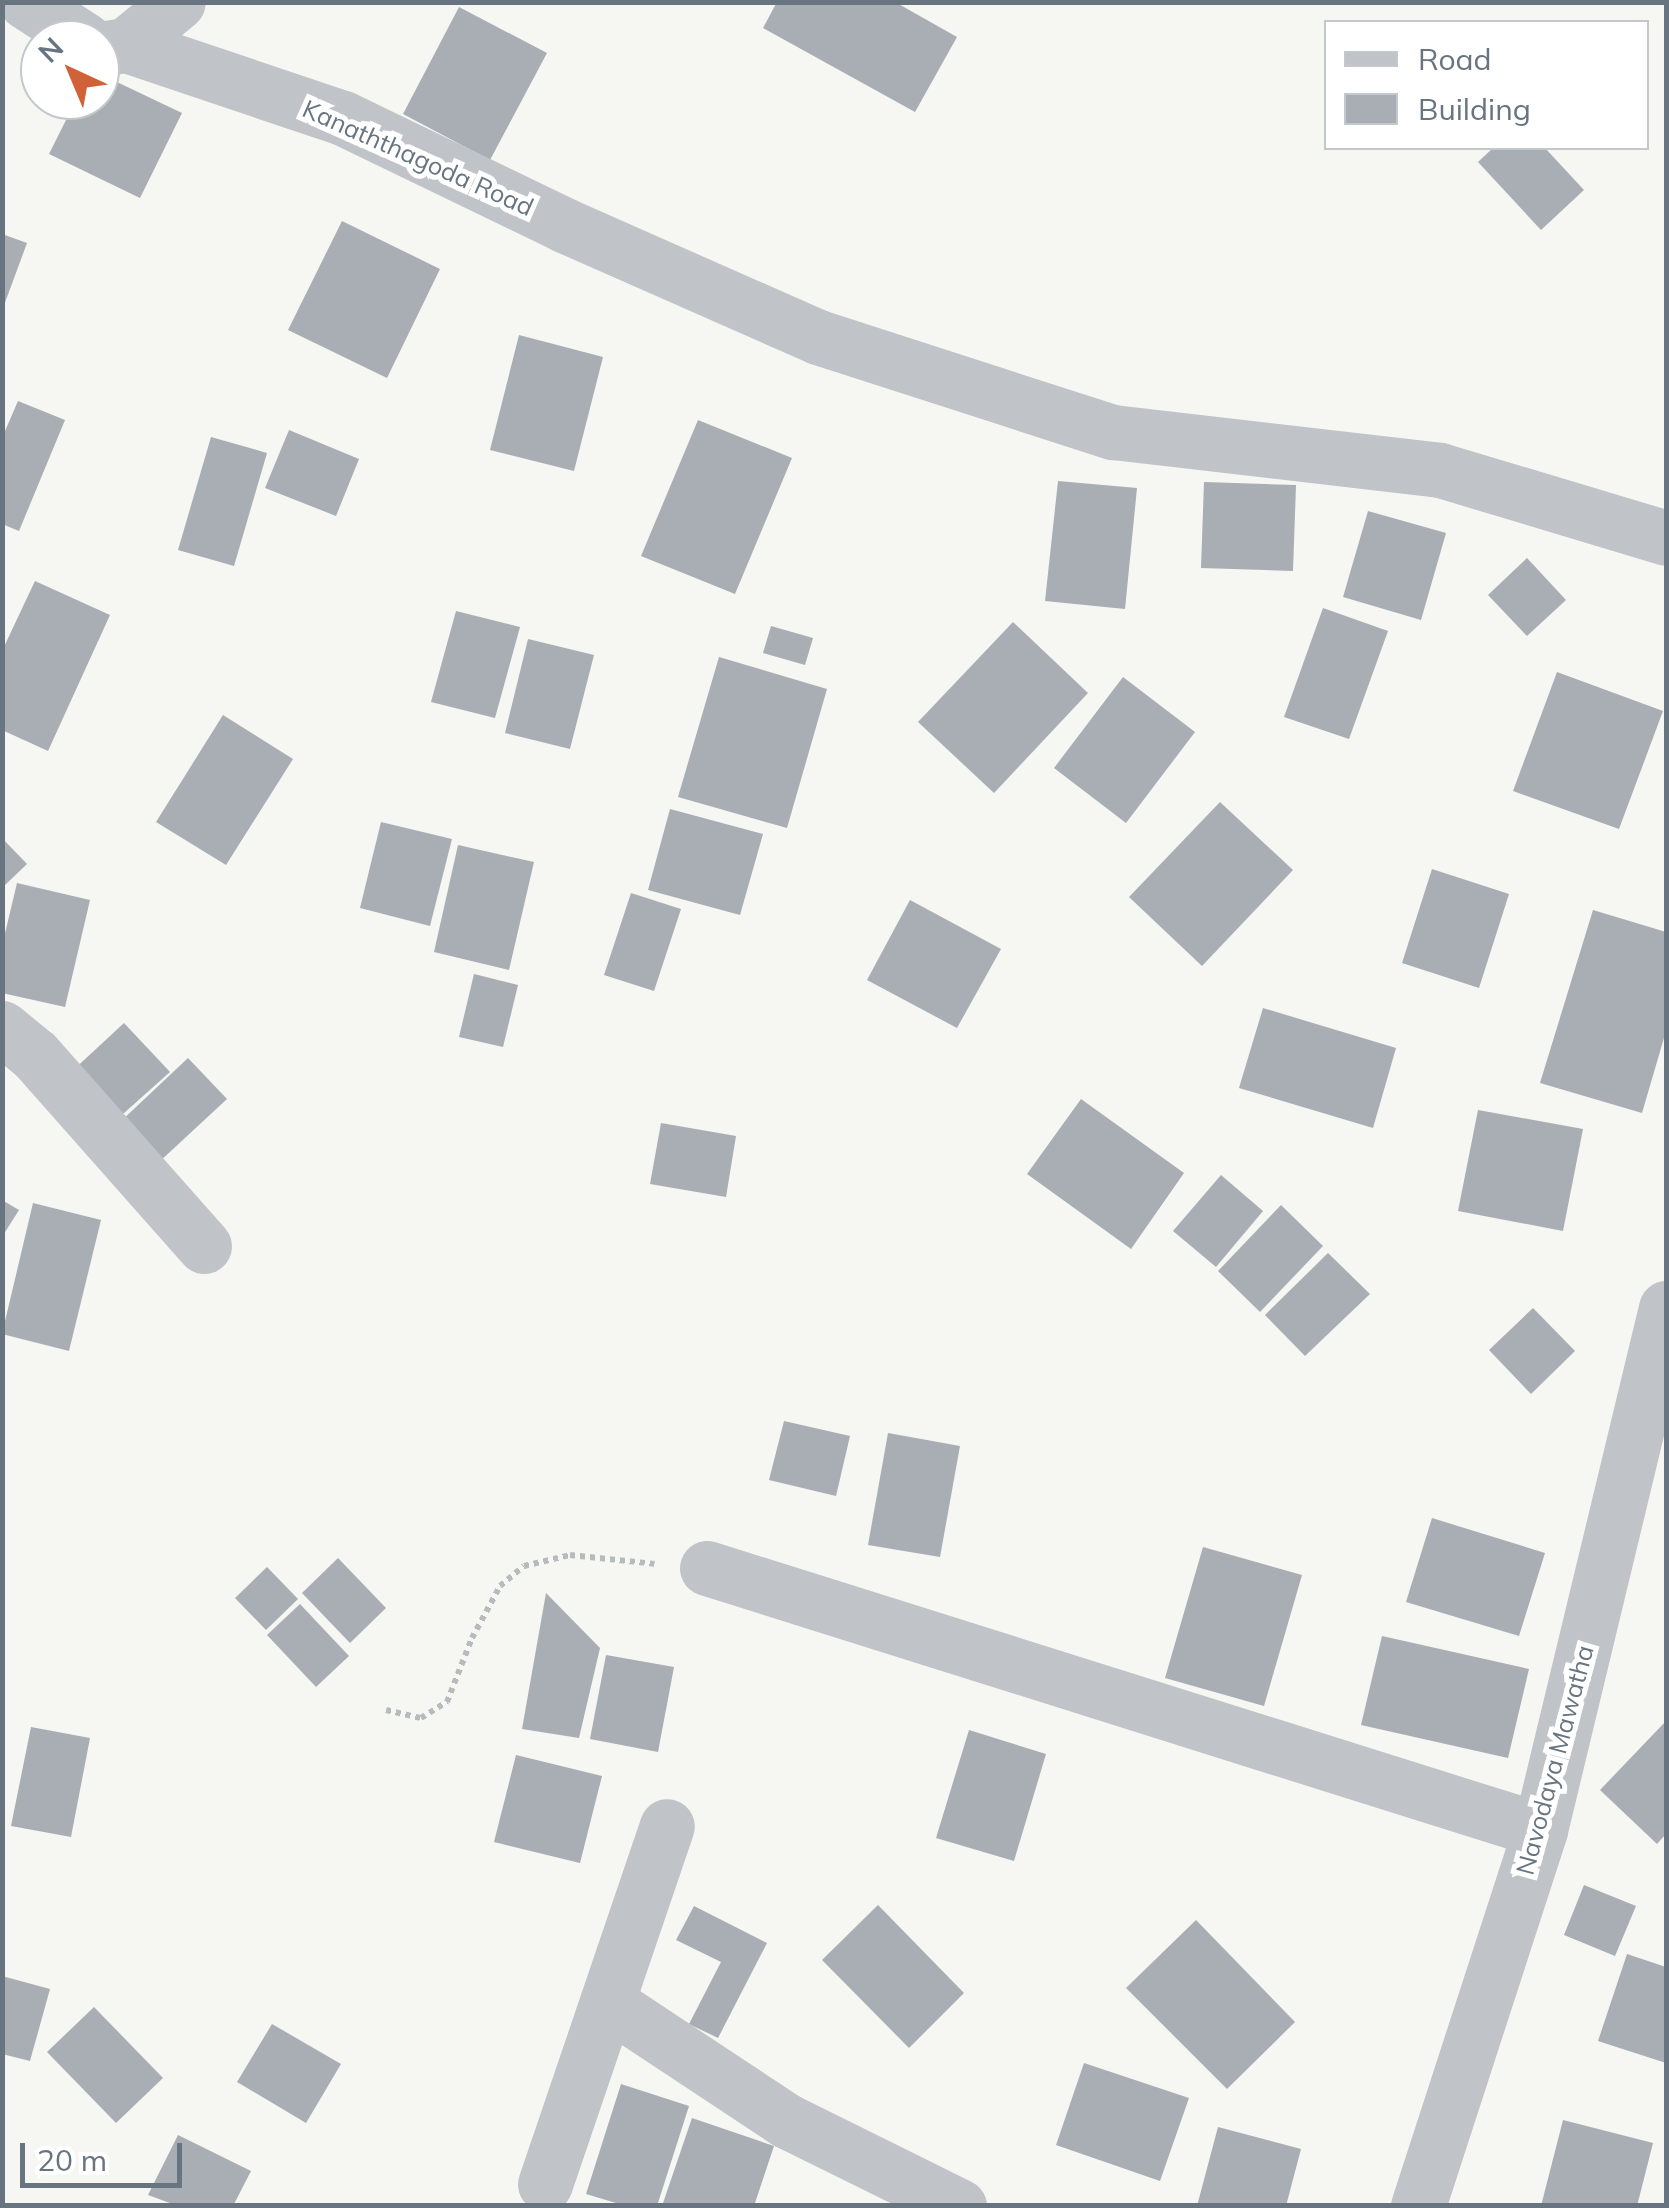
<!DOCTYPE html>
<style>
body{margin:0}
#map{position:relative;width:1669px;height:2208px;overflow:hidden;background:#f6f6f3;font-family:Mulish,sans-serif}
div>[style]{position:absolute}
.building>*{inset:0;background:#a8aeb3}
.path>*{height:6px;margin-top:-3px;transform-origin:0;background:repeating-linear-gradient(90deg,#b8bbbd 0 5px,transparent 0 10px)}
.minor>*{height:55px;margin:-27.5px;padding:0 27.5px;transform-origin:27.5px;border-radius:27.5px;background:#c0c3c7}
.tertiary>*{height:55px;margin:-27.5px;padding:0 27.5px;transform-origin:27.5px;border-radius:27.5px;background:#c0c3c7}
span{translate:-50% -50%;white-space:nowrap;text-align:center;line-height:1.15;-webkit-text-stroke:10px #fff;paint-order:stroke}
.street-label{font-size:25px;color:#687581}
.frame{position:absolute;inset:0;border:5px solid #687581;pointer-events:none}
.legend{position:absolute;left:1324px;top:20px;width:325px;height:130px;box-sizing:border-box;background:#fff;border:2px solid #c3c8cd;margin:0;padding:12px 18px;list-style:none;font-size:30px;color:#687581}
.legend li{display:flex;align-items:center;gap:20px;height:50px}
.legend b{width:50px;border:2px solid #c3c8cd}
.north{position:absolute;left:20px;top:20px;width:100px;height:100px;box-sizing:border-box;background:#fff;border:2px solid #c3c8cd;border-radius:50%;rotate:316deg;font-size:28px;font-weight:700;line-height:40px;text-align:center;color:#687581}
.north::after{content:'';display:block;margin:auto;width:35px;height:45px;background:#d16139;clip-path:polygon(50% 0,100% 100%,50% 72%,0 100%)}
.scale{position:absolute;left:20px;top:2143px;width:162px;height:45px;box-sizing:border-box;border:5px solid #687581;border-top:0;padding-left:12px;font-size:30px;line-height:35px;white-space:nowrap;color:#687581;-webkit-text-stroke:8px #fff;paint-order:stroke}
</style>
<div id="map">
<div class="building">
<div style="clip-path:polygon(777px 2px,895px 2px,957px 37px,915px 112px,763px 28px)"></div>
<div style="clip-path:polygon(459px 7px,547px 53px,490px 160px,403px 114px)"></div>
<div style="clip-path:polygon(100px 74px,182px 113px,140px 198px,49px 154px,76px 100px,100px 100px)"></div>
<div style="clip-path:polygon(1493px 148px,1545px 148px,1584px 190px,1541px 230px,1478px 162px)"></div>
<div style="clip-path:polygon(342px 221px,440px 269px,387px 378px,288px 330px)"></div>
<div style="clip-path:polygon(2px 234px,27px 243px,3px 308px,2px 308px)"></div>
<div style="clip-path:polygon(519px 335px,603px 357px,574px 471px,490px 450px)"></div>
<div style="clip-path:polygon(18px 401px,65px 420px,19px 531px,2px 524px,2px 438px)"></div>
<div style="clip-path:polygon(698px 420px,792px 458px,735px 594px,641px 556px)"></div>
<div style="clip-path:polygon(289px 430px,359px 459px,336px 516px,265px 488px)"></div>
<div style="clip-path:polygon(211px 437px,267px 453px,234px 566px,178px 550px)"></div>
<div style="clip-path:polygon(1058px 481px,1137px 488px,1125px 609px,1045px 601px)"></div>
<div style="clip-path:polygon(1204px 482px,1296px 485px,1293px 571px,1201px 568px)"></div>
<div style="clip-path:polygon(1368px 511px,1446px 533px,1421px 620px,1343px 597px)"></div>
<div style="clip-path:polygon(1527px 558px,1566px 600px,1527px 636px,1488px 595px)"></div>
<div style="clip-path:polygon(35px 581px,110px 615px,48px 751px,2px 730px,2px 651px)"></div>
<div style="clip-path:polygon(1323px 608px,1388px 631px,1349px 739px,1284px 717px)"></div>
<div style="clip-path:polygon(456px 611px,520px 627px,495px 718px,431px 702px)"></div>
<div style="clip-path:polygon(1013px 622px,1088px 693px,994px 793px,918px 722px)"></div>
<div style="clip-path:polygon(771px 626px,813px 638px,805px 665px,763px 653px)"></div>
<div style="clip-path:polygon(528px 639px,594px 655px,570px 749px,505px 733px)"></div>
<div style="clip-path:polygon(719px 657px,827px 689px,787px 828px,678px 797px)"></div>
<div style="clip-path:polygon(1557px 672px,1663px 711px,1619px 829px,1513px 791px)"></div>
<div style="clip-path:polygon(1123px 677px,1195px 732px,1126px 823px,1054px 768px)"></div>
<div style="clip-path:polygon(223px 715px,293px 759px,226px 865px,156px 822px)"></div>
<div style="clip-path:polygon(1220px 802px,1293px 870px,1202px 966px,1129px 897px)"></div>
<div style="clip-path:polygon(670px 809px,763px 834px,740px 915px,648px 890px)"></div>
<div style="clip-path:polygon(381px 822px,452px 839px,430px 926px,360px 908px)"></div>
<div style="clip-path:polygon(2px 838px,27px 864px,2px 888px)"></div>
<div style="clip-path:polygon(458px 845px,534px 862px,509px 970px,434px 952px)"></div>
<div style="clip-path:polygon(1432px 869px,1509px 894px,1479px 988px,1402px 963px)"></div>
<div style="clip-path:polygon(17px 883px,90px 900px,65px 1007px,2px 993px,2px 946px)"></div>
<div style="clip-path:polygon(631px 893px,681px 909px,654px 991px,604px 975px)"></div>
<div style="clip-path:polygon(910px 900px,1001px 949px,957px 1028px,867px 980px)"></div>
<div style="clip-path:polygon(1593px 910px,1666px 932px,1666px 1031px,1642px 1113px,1540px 1083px)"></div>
<div style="clip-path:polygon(474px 974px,518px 985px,503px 1047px,459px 1037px)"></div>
<div style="clip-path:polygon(1263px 1008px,1396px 1048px,1373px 1128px,1239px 1088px)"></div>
<div style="clip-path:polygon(124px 1023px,170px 1072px,114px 1122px,69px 1074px)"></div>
<div style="clip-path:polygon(188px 1058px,227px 1099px,158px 1163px,119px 1123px)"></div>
<div style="clip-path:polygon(1081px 1099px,1184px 1173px,1131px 1249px,1027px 1174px)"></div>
<div style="clip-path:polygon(1478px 1110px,1583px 1129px,1563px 1231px,1458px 1211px)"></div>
<div style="clip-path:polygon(661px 1123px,736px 1136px,726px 1197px,650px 1184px)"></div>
<div style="clip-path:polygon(1221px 1175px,1263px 1211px,1216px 1267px,1173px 1231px)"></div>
<div style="clip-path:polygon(2px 1200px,19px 1210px,2px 1237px)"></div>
<div style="clip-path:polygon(33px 1203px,101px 1220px,69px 1351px,2px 1334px)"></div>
<div style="clip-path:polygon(1281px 1205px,1323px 1246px,1260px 1312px,1218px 1271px)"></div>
<div style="clip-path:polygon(1328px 1253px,1370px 1294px,1305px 1356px,1265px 1315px)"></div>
<div style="clip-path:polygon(1533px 1308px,1575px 1351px,1531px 1394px,1489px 1350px)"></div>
<div style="clip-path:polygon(784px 1421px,850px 1436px,836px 1496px,769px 1480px)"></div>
<div style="clip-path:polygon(888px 1433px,960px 1446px,940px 1557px,868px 1545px)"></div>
<div style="clip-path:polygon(1432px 1518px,1545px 1553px,1519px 1636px,1406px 1602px)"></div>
<div style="clip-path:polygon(1203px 1547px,1302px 1575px,1264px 1706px,1165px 1678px)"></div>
<div style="clip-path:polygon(338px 1558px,386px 1608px,350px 1643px,302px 1593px)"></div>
<div style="clip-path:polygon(267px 1567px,298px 1599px,266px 1630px,235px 1598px)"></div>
<div style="clip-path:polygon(546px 1593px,600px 1648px,579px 1738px,522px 1729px)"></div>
<div style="clip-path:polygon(300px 1604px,349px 1656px,316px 1687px,267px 1635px)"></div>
<div style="clip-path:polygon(1382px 1636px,1529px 1669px,1508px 1758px,1361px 1725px)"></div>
<div style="clip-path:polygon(606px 1655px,674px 1667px,658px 1752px,590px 1739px)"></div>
<div style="clip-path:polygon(1666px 1721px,1666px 1834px,1657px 1844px,1600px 1790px)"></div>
<div style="clip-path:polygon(31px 1727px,90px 1738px,71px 1837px,11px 1826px)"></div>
<div style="clip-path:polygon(969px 1730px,1046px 1754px,1014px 1861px,936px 1838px)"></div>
<div style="clip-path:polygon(516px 1755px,602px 1776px,580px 1863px,494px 1842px)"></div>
<div style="clip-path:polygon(1584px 1885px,1636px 1906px,1615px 1956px,1564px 1935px)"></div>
<div style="clip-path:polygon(878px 1905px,964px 1993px,909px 2048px,822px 1960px)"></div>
<div style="clip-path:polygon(694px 1906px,767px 1943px,718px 2038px,689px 2024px,721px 1962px,676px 1940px)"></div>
<div style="clip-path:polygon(1196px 1920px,1295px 2022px,1227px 2089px,1126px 1988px)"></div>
<div style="clip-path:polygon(1627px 1954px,1666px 1967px,1666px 2063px,1598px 2041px)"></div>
<div style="clip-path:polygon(2px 1976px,50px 1989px,30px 2061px,2px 2054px)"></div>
<div style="clip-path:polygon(94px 2007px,163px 2078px,116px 2123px,47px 2052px)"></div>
<div style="clip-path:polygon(272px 2024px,341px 2064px,306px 2123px,237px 2082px)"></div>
<div style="clip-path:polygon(1084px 2063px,1189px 2098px,1160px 2181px,1056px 2145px)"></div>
<div style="clip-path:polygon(621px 2084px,689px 2106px,657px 2206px,626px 2206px,586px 2194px)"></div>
<div style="clip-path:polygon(692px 2118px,774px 2146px,754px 2206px,662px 2206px)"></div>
<div style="clip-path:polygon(1563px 2120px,1653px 2143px,1637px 2206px,1541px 2206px)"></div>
<div style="clip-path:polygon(1218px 2127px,1301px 2149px,1286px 2206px,1197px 2206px)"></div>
<div style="clip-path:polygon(178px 2135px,251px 2171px,233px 2206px,178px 2206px,148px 2195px)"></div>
</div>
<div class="path">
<div style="left:386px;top:1710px;width:36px;rotate:13deg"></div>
<div style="left:421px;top:1718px;width:31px;rotate:-32deg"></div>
<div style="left:447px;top:1702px;width:69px;rotate:-68.7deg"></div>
<div style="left:472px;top:1638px;width:59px;rotate:-61.7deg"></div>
<div style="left:500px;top:1586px;width:31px;rotate:-40deg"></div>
<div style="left:524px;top:1566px;width:47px;rotate:-13.4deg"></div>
<div style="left:570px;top:1555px;width:85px;rotate:6deg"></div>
</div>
<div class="minor">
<div style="left:126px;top:45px;width:67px;rotate:-39.6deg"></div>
<div style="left:2px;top:1028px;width:43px;rotate:39.3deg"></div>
<div style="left:35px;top:1055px;width:255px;rotate:48.5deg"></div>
<div style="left:707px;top:1568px;width:873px;rotate:17.46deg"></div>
<div style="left:607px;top:2002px;width:216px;rotate:33.5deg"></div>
<div style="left:787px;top:2121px;width:192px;rotate:26.3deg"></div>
<div style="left:545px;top:2184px;width:378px;rotate:-71.2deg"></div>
<div style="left:1418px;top:2206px;width:395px;rotate:-72deg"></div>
<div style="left:1540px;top:1830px;width:537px;rotate:-76.43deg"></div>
</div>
<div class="tertiary">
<div style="left:26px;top:2px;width:70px;rotate:32.8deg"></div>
<div style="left:100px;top:49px;width:26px;rotate:-9deg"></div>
<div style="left:126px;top:45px;width:229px;rotate:18.6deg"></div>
<div style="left:343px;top:118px;width:246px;rotate:25.8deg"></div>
<div style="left:564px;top:225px;width:278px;rotate:23.8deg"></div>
<div style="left:818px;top:337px;width:310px;rotate:17.9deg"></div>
<div style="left:1113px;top:432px;width:329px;rotate:6.6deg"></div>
<div style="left:1440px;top:470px;width:236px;rotate:16.7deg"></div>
</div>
<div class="street-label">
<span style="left:418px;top:158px;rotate:24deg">Kanaththagoda Road</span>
<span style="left:1555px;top:1760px;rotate:-75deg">Navodaya Mawatha</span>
</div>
<div class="frame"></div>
<ul class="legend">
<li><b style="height:12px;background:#c0c3c7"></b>Road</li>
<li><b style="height:28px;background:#a8aeb3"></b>Building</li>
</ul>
<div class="north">N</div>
<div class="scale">20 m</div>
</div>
